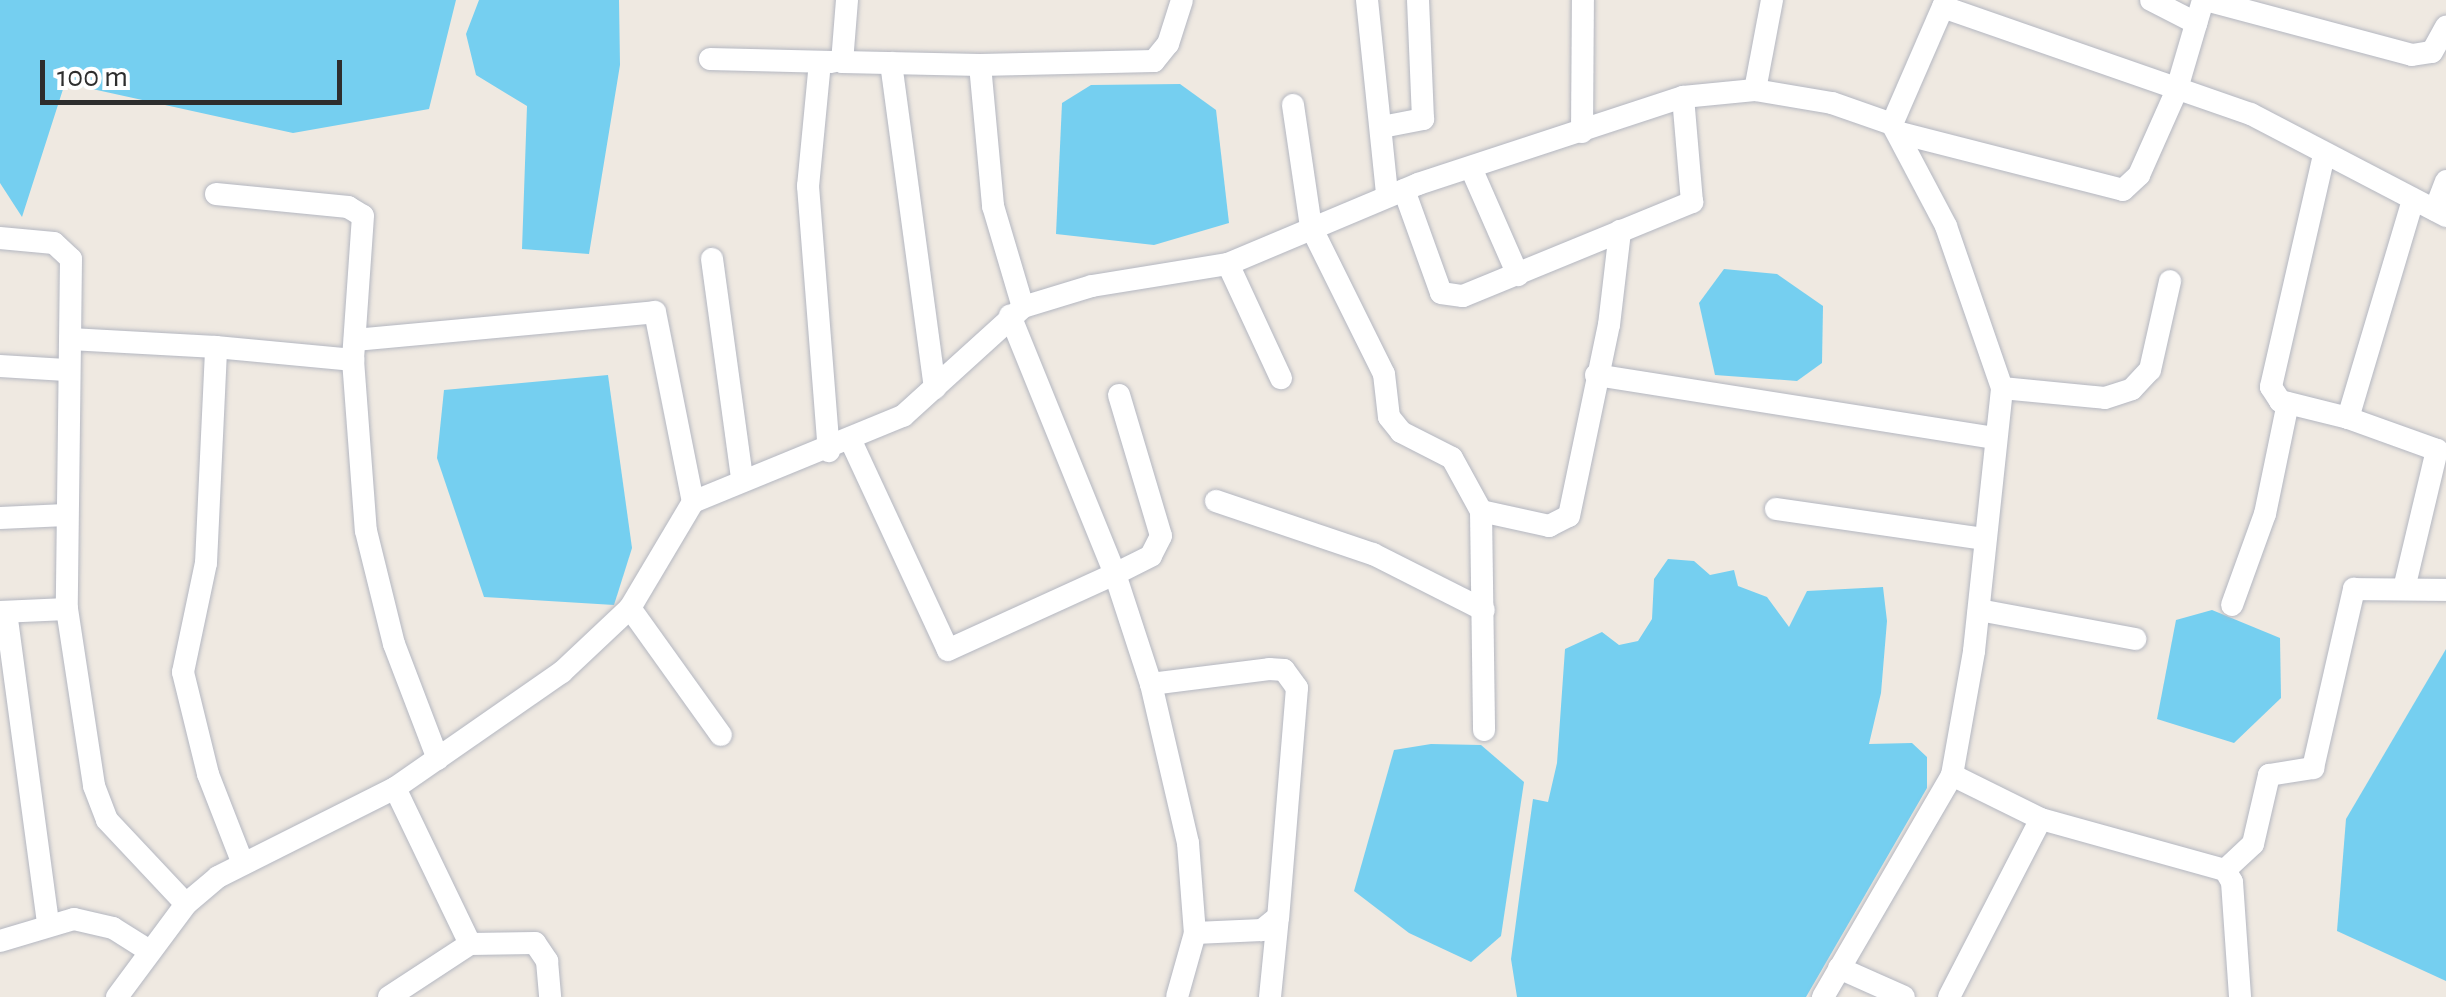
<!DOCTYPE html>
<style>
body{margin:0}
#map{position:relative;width:2446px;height:997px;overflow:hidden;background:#efe9e1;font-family:"Alegreya Sans",sans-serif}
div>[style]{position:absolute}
.water>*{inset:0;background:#75cff0}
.roads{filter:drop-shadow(0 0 2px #b4b7c1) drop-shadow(0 0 2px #b4b7c1)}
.street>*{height:22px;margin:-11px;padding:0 11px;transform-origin:11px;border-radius:11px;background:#fff}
span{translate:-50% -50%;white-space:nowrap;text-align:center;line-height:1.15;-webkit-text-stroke:8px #fff;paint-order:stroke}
.scale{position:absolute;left:40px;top:60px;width:302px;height:45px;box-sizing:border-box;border:5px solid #2e2e2e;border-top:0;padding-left:12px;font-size:30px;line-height:35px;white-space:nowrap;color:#2e2e2e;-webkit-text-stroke:8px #fff;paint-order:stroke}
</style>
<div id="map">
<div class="water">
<div style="clip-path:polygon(0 0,456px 0,429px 109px,293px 133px,65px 83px,22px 217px,0 183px)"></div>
<div style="clip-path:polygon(479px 0,619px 0,620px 65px,589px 254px,522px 249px,527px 106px,476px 75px,466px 34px)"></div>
<div style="clip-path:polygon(1180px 84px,1216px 110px,1229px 223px,1154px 245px,1056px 234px,1062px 103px,1091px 85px)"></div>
<div style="clip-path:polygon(1724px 269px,1777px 274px,1823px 306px,1822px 363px,1797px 381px,1715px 375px,1699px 303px)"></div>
<div style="clip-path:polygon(608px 375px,632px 548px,614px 605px,484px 597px,437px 458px,444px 390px)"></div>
<div style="clip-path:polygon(1668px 559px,1694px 561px,1710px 575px,1734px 570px,1738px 586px,1767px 597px,1789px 627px,1807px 591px,1883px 587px,1887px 621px,1881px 693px,1869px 744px,1912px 743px,1927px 757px,1927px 788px,1806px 997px,1517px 997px,1511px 959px,1521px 884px,1533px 799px,1548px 802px,1557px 763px,1565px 649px,1602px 632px,1619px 645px,1638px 641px,1652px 619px,1654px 579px)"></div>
<div style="clip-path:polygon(2212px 610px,2280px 638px,2281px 698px,2234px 743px,2157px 719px,2176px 620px)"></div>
<div style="clip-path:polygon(2446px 649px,2446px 981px,2337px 931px,2346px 819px)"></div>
<div style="clip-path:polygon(1431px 744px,1481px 745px,1524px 782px,1501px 936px,1471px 962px,1409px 933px,1354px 891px,1394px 750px)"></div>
</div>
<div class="roads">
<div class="street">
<div style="left:847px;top:0;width:62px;rotate:94.6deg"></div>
<div style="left:842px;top:62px;width:138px;rotate:1.2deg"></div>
<div style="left:980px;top:65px;width:142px;rotate:84.7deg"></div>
<div style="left:993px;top:206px;width:105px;rotate:73.5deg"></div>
<div style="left:1367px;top:0;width:196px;rotate:84.1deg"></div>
<div style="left:2151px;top:0;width:51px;rotate:27.1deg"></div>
<div style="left:2206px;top:0;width:213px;rotate:14.9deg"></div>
<div style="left:2412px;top:55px;width:20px;rotate:-9deg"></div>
<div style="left:2432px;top:52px;width:29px;rotate:-61deg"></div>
<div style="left:1943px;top:7px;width:326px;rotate:19.2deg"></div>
<div style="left:2251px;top:114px;width:220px;rotate:27.6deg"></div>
<div style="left:710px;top:59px;width:122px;rotate:1.4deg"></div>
<div style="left:820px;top:62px;width:125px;rotate:95.5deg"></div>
<div style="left:808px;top:186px;width:266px;rotate:85.5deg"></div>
<div style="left:891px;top:63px;width:328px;rotate:82.3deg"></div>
<div style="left:980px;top:65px;width:174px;rotate:-1.3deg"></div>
<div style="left:1154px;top:61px;width:22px;rotate:-51deg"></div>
<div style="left:1168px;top:44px;width:46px;rotate:-72.3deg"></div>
<div style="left:1755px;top:90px;width:92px;rotate:-79.3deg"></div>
<div style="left:1293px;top:105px;width:123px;rotate:81.6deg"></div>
<div style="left:1311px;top:227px;width:164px;rotate:63.6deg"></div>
<div style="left:1384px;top:374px;width:43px;rotate:83.4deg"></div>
<div style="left:1389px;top:417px;width:19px;rotate:51deg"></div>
<div style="left:1401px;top:432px;width:57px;rotate:27deg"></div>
<div style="left:1452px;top:458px;width:60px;rotate:61.3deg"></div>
<div style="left:1481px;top:511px;width:219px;rotate:89.2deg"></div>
<div style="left:1382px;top:127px;width:42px;rotate:-11deg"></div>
<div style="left:1423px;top:119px;width:119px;rotate:-92.4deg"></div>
<div style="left:1582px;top:132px;width:132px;rotate:-89.6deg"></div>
<div style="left:1900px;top:133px;width:230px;rotate:14.3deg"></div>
<div style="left:2123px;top:190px;width:22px;rotate:-43deg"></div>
<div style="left:2139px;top:175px;width:91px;rotate:-66deg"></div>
<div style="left:2176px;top:92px;width:96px;rotate:-73.6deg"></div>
<div style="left:2324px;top:155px;width:238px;rotate:102.9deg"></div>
<div style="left:2271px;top:387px;width:17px;rotate:57deg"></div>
<div style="left:2280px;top:401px;width:70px;rotate:14deg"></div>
<div style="left:2348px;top:418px;width:227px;rotate:-73.4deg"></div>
<div style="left:1471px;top:168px;width:117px;rotate:66.3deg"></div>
<div style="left:1404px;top:190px;width:109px;rotate:70.2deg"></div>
<div style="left:1441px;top:293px;width:22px;rotate:8deg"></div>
<div style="left:1463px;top:296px;width:248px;rotate:-22.3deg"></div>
<div style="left:1692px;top:202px;width:105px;rotate:-94.9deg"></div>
<div style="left:216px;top:194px;width:133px;rotate:5.6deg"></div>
<div style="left:348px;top:207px;width:17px;rotate:31deg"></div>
<div style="left:363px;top:216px;width:144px;rotate:94deg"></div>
<div style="left:353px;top:360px;width:171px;rotate:85.7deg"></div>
<div style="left:366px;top:531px;width:116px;rotate:76.1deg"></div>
<div style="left:394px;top:644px;width:123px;rotate:69.1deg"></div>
<div style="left:2435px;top:210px;width:31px;rotate:-69deg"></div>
<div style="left:0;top:238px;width:54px;rotate:5.3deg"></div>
<div style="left:54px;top:243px;width:23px;rotate:43deg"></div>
<div style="left:71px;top:259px;width:350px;rotate:90.7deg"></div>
<div style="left:67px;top:609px;width:179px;rotate:81.3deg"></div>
<div style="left:94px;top:786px;width:36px;rotate:69deg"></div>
<div style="left:107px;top:820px;width:115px;rotate:46.8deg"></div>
<div style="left:712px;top:259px;width:221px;rotate:82.2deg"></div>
<div style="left:1228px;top:264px;width:126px;rotate:65.1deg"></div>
<div style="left:70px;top:339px;width:146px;rotate:3.1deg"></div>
<div style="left:355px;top:340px;width:301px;rotate:-5.3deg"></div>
<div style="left:655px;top:312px;width:194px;rotate:78.7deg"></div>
<div style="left:0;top:366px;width:66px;rotate:3.5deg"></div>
<div style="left:1596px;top:375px;width:401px;rotate:9deg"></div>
<div style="left:2002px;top:388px;width:103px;rotate:5.5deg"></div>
<div style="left:2105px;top:398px;width:28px;rotate:-18deg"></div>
<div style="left:2132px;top:389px;width:26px;rotate:-47deg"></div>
<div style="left:2150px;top:370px;width:91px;rotate:-77.3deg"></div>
<div style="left:1119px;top:395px;width:147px;rotate:73.4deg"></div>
<div style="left:1161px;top:536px;width:22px;rotate:117deg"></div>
<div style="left:1151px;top:556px;width:40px;rotate:153.4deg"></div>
<div style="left:1115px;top:574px;width:116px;rotate:71.9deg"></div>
<div style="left:1151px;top:684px;width:163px;rotate:76.9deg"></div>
<div style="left:1188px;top:843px;width:90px;rotate:85.6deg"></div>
<div style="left:1195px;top:933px;width:66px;rotate:105.7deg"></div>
<div style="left:2348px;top:418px;width:95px;rotate:19.8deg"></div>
<div style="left:2437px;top:450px;width:142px;rotate:103.4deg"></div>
<div style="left:851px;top:441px;width:230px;rotate:65.1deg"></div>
<div style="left:948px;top:650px;width:183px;rotate:-24.5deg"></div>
<div style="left:1115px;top:574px;width:279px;rotate:-112.1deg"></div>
<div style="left:1216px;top:501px;width:166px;rotate:18.7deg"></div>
<div style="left:1373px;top:554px;width:124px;rotate:26.8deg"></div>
<div style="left:1776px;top:509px;width:209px;rotate:8.2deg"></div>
<div style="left:1481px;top:511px;width:70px;rotate:12.4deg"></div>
<div style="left:1549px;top:526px;width:22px;rotate:-27deg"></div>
<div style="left:1569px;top:516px;width:195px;rotate:-78.2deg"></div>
<div style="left:1609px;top:325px;width:95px;rotate:-83.3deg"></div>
<div style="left:0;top:518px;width:66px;rotate:-2.6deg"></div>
<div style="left:2232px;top:605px;width:97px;rotate:-70.1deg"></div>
<div style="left:2265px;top:514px;width:113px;rotate:-78.3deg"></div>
<div style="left:630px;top:608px;width:156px;rotate:54.4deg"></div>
<div style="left:1979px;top:610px;width:159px;rotate:10.5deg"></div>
<div style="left:0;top:612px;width:67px;rotate:-2.6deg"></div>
<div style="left:6px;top:612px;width:313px;rotate:82.3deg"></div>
<div style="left:1151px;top:684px;width:119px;rotate:-7.2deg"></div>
<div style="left:1269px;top:669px;width:15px;rotate:4deg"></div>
<div style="left:1284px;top:670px;width:22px;rotate:54deg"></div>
<div style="left:1297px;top:688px;width:230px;rotate:94.7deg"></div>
<div style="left:1278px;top:917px;width:21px;rotate:141deg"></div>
<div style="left:1262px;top:930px;width:67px;rotate:177.4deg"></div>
<div style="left:1952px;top:775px;width:99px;rotate:26.3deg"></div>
<div style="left:2041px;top:819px;width:191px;rotate:15.5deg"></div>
<div style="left:2225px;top:870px;width:14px;rotate:60deg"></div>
<div style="left:2232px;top:882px;width:115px;rotate:86deg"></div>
<div style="left:395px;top:788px;width:173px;rotate:64.3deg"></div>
<div style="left:470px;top:944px;width:65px;rotate:-0.9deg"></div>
<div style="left:535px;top:943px;width:22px;rotate:56deg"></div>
<div style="left:547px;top:961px;width:36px;rotate:85deg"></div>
<div style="left:243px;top:864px;width:97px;rotate:-111.3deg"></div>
<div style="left:208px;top:774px;width:105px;rotate:-103.8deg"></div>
<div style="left:183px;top:672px;width:111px;rotate:-78.1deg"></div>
<div style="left:206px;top:563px;width:216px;rotate:-87.3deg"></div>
<div style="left:216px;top:347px;width:138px;rotate:5.4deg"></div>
<div style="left:2225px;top:870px;width:38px;rotate:-43deg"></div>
<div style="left:2253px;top:844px;width:71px;rotate:-76.9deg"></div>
<div style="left:2269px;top:775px;width:45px;rotate:-9deg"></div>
<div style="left:2313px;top:768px;width:184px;rotate:-77.1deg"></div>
<div style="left:2354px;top:589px;width:92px;rotate:0.6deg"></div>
<div style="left:0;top:941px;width:77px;rotate:-16.6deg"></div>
<div style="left:74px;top:919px;width:40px;rotate:13deg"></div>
<div style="left:113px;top:928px;width:41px;rotate:32.2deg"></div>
<div style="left:1839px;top:968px;width:71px;rotate:24deg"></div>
<div style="left:117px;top:997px;width:116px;rotate:-53.4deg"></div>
<div style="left:186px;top:904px;width:42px;rotate:-40.2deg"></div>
<div style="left:218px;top:877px;width:198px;rotate:-26.7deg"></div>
<div style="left:395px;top:788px;width:203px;rotate:-34.8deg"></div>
<div style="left:562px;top:672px;width:93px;rotate:-43.3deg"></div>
<div style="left:630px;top:608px;width:123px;rotate:-59.3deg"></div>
<div style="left:693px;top:502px;width:227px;rotate:-22.3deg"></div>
<div style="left:903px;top:416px;width:162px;rotate:-42.2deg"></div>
<div style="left:1023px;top:307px;width:72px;rotate:-16.9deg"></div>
<div style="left:1092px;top:286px;width:138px;rotate:-9.2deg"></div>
<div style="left:1228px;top:264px;width:206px;rotate:-22.8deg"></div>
<div style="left:1418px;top:184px;width:279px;rotate:-18.2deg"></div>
<div style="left:1683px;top:97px;width:72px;rotate:-5.6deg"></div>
<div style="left:1755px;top:90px;width:78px;rotate:9.6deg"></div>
<div style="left:1832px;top:103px;width:64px;rotate:19.3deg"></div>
<div style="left:1892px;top:124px;width:135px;rotate:-66.5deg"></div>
<div style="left:389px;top:997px;width:97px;rotate:-33.2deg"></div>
<div style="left:1270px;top:997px;width:80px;rotate:-84.3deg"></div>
<div style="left:1823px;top:997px;width:257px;rotate:-59.8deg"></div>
<div style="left:1952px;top:775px;width:126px;rotate:-79.9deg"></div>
<div style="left:1974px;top:651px;width:264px;rotate:-83.9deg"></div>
<div style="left:2002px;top:388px;width:171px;rotate:-109.1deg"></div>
<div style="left:1946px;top:226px;width:115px;rotate:-117.9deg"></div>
<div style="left:1949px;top:997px;width:200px;rotate:-62.7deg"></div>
</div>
</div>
<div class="scale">100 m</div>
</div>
